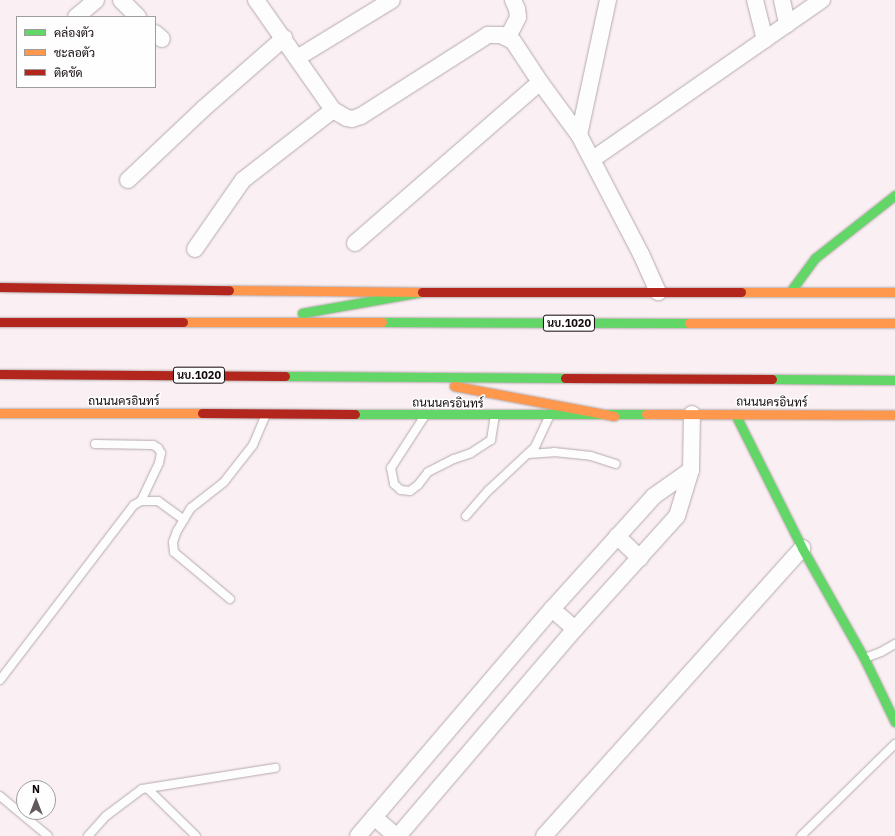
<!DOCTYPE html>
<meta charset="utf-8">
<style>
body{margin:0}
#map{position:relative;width:895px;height:836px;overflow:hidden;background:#faeff2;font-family:"IBM Plex Sans",Sarabun,sans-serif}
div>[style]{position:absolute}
.roads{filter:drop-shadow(0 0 1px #b4aaac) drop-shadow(0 0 1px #b4aaac)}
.lane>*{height:8px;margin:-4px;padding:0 4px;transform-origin:4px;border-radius:4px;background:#fefdfd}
.street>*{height:16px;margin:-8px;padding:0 8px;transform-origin:8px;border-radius:8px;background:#fefdfd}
.fast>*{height:9px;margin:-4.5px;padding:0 4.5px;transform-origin:4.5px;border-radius:4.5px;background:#63d668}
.slow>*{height:9px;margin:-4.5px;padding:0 4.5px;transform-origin:4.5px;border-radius:4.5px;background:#ff974d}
.jam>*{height:9px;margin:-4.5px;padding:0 4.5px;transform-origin:4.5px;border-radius:4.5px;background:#b3261e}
span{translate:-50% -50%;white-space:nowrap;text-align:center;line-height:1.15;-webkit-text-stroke:3px #fefefe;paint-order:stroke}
.shield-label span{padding:1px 3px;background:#fefefe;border:1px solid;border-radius:3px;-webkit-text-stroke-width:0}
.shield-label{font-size:11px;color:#12080b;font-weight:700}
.street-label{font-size:12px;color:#12080b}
.legend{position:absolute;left:16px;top:16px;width:140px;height:72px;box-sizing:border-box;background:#fefefe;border:1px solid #a09c9d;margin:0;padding:5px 7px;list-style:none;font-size:12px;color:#12080b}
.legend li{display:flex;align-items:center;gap:8px;height:20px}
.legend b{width:20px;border:1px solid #a09c9d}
.north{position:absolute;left:16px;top:780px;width:40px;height:40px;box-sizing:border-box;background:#fefefe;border:1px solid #a09c9d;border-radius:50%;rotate:0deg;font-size:11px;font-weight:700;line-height:16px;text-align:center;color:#12080b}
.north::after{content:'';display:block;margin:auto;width:14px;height:18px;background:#63595c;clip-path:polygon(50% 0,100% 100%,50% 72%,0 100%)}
</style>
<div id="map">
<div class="roads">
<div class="lane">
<div style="left:424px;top:417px;width:61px;rotate:122.9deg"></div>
<div style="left:391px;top:468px;width:16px;rotate:79deg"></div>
<div style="left:394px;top:484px;width:9px;rotate:41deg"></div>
<div style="left:401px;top:490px;width:9px;rotate:6deg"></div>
<div style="left:410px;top:491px;width:10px;rotate:-37deg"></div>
<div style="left:418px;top:485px;width:16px;rotate:-52deg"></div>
<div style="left:428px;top:472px;width:29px;rotate:-27deg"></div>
<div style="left:454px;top:459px;width:18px;rotate:-19deg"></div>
<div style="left:471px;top:453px;width:24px;rotate:-33deg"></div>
<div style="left:491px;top:440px;width:24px;rotate:-81deg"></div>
<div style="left:95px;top:444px;width:58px;rotate:1deg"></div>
<div style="left:153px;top:445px;width:6px;rotate:31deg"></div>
<div style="left:158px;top:448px;width:6px;rotate:59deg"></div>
<div style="left:161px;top:453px;width:10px;rotate:101deg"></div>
<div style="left:159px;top:463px;width:42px;rotate:115.3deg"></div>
<div style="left:528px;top:454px;width:26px;rotate:-4deg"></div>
<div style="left:554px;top:452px;width:37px;rotate:6deg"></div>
<div style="left:591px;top:456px;width:26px;rotate:18deg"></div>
<div style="left:466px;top:516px;width:35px;rotate:-49deg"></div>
<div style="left:489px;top:490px;width:63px;rotate:-43.1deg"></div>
<div style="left:535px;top:447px;width:33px;rotate:-65deg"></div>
<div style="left:230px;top:599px;width:73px;rotate:-140deg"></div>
<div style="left:174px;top:552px;width:10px;rotate:-96deg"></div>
<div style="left:173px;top:542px;width:12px;rotate:-70deg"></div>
<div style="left:177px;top:531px;width:27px;rotate:-59deg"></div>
<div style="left:191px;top:508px;width:42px;rotate:-38.2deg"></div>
<div style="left:224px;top:482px;width:47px;rotate:-51.9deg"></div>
<div style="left:253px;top:445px;width:33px;rotate:-67deg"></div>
<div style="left:865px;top:658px;width:17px;rotate:-21deg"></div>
<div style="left:881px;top:652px;width:16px;rotate:-30deg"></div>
<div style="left:0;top:680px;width:220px;rotate:-52.6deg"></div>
<div style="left:134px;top:505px;width:8px;rotate:-30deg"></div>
<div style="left:141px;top:501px;width:17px"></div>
<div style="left:158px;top:501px;width:32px;rotate:36deg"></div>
<div style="left:148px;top:789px;width:67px;rotate:44.4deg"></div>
<div style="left:0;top:796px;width:62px;rotate:39.8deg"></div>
<div style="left:88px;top:836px;width:27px;rotate:-48deg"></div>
<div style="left:106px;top:816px;width:45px;rotate:-36.9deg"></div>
<div style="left:142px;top:789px;width:135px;rotate:-9deg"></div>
<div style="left:801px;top:836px;width:132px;rotate:-44.4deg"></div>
</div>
<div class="street">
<div style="left:121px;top:0;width:24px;rotate:45deg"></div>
<div style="left:256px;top:0;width:134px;rotate:55deg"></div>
<div style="left:333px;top:110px;width:16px;rotate:30deg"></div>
<div style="left:347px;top:118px;width:5px;rotate:11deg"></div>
<div style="left:352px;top:119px;width:9px;rotate:-18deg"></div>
<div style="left:361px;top:116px;width:151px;rotate:-32.5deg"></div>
<div style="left:488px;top:35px;width:13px"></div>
<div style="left:501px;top:35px;width:13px;rotate:27deg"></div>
<div style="left:513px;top:41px;width:49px;rotate:56.6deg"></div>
<div style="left:540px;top:82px;width:66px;rotate:53.7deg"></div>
<div style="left:608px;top:0;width:138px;rotate:102.1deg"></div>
<div style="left:579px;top:135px;width:134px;rotate:62.5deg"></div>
<div style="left:641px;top:254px;width:42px;rotate:65.9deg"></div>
<div style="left:755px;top:0;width:41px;rotate:76deg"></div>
<div style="left:782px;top:0;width:25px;rotate:78deg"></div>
<div style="left:76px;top:17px;width:26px;rotate:-40deg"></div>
<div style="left:155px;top:33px;width:9px;rotate:41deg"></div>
<div style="left:508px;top:37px;width:22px;rotate:-63deg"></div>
<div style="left:518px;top:17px;width:8px;rotate:-97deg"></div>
<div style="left:517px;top:9px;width:10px;rotate:-114deg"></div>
<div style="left:297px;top:58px;width:111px;rotate:-31.4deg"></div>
<div style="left:593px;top:159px;width:279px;rotate:-34.8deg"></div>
<div style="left:128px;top:180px;width:103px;rotate:-43.4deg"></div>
<div style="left:203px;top:109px;width:108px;rotate:-41.2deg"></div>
<div style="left:355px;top:243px;width:245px;rotate:-41deg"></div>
<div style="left:195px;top:249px;width:84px;rotate:-55.2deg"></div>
<div style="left:243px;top:180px;width:114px;rotate:-37.9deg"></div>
<div style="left:617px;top:536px;width:32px;rotate:44deg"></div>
<div style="left:552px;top:609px;width:30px;rotate:41deg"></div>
<div style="left:374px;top:817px;width:29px;rotate:41deg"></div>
<div style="left:358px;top:836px;width:299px;rotate:-49.5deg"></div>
<div style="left:552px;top:609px;width:152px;rotate:-47.9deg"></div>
<div style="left:654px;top:496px;width:45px;rotate:-35.1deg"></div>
<div style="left:398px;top:836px;width:272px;rotate:-49.5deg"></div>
<div style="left:575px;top:629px;width:152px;rotate:-47.9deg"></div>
<div style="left:677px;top:516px;width:48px;rotate:-73.1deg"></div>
<div style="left:691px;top:470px;width:56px;rotate:-89deg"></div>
<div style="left:544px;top:836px;width:387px;rotate:-48.1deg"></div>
</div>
<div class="fast">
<div style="left:790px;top:292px;width:42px;rotate:-53.7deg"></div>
<div style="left:815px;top:258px;width:102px;rotate:-38.2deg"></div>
<div style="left:302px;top:313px;width:121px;rotate:-10deg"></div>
<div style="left:382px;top:322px;width:307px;rotate:0.2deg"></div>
<div style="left:285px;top:376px;width:280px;rotate:0.4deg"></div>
<div style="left:772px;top:379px;width:123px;rotate:0.5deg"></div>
<div style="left:355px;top:414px;width:291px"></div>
<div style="left:735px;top:414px;width:150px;rotate:63.4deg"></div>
<div style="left:802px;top:548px;width:126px;rotate:60.6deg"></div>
<div style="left:864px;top:658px;width:71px;rotate:64.2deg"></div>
</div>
<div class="slow">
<div style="left:229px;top:290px;width:193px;rotate:0.6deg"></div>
<div style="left:741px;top:292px;width:154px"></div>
<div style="left:183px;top:322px;width:199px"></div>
<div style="left:689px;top:323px;width:206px"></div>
<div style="left:454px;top:386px;width:163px;rotate:10.6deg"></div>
<div style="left:0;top:413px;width:202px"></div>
<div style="left:646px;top:414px;width:249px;rotate:0.2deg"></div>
</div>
<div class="jam">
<div style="left:0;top:287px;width:229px;rotate:0.8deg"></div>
<div style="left:422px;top:292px;width:319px"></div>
<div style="left:0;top:322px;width:183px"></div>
<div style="left:0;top:374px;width:285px;rotate:0.4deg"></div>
<div style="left:565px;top:378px;width:207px;rotate:0.3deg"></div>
<div style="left:202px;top:413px;width:153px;rotate:0.4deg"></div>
</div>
</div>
<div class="shield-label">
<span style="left:569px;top:323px">นบ.1020</span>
<span style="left:199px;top:375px">นบ.1020</span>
</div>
<div class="street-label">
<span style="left:124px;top:401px">ถนนนครอินทร์</span>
<span style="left:772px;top:402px;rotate:1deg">ถนนนครอินทร์</span>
<span style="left:448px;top:403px;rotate:1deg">ถนนนครอินทร์</span>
</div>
<ul class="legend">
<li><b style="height:5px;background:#63d668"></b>คล่องตัว</li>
<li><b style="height:5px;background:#ff974d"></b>ชะลอตัว</li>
<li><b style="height:5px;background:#b3261e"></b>ติดขัด</li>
</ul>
<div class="north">N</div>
</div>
